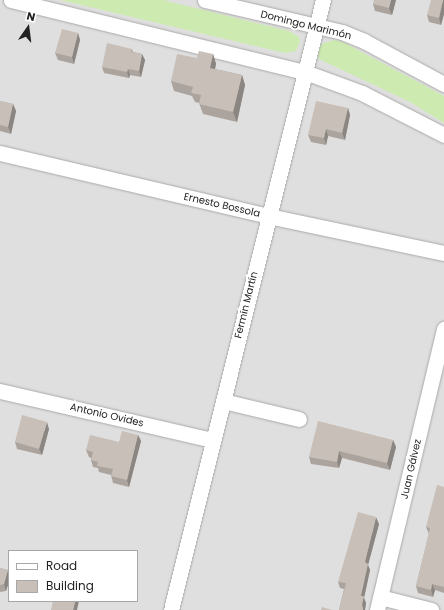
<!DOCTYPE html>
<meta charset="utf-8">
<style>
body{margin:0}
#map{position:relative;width:444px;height:610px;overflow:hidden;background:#f2efe9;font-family:Poppins,sans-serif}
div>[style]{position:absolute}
.residential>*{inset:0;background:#e0dfdf}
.grass>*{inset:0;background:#cdebb0}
.roads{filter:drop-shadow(0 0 1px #a9a9a9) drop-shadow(0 0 1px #a9a9a9)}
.minor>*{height:15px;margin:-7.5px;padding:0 7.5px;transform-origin:7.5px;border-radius:7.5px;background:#fff}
.wall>*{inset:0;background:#aba49e}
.shaded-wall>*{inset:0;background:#8b8681}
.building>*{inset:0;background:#c7bfb8}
span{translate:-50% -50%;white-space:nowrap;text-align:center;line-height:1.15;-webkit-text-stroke:4px #fff;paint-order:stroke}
.street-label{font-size:10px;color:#222}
.legend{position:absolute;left:8px;top:550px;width:130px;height:52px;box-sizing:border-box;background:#fff;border:1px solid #a7a7a7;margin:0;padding:5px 7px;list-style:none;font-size:12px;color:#222}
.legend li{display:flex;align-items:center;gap:8px;height:20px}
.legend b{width:20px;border:1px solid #a7a7a7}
.north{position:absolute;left:8px;top:8px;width:40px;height:40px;-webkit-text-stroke:3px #fff;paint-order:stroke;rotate:14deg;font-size:11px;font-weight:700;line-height:16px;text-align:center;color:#222}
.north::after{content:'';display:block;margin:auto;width:14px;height:18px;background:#222;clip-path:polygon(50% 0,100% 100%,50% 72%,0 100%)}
</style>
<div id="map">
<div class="residential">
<div style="clip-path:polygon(evenodd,0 0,444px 0,444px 610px,0 610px,0 0,9px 551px,137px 551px,137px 601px,9px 601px,9px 551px)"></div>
</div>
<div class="grass">
<div style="clip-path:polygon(60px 0,163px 0,289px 31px,299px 37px,300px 42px,296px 51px,285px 53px)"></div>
<div style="clip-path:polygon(334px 40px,343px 42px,444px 96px,444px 123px,410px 102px,319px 59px,318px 53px,321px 44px)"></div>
</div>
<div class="roads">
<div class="minor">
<div style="left:11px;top:0;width:303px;rotate:13.8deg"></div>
<div style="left:305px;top:72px;width:61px;rotate:20.2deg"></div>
<div style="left:362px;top:93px;width:92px;rotate:27.1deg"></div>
<div style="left:205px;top:0;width:141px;rotate:13.1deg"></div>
<div style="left:342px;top:32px;width:24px;rotate:22deg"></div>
<div style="left:364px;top:41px;width:91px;rotate:28.3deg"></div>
<div style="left:0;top:153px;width:275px;rotate:13.2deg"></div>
<div style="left:268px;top:216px;width:180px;rotate:11.9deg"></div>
<div style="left:0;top:391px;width:219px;rotate:13deg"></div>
<div style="left:223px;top:401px;width:78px;rotate:13.3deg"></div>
<div style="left:380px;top:597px;width:53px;rotate:14.3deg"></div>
<div style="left:171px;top:610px;width:629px;rotate:-76.01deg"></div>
<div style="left:377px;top:610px;width:289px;rotate:-76.6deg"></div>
</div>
</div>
<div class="wall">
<div style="clip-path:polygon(396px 0,392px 15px,375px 11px,373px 4px)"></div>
<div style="clip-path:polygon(444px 0,444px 14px,441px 25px,429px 22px,427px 15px)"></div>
<div style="clip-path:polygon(78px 33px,80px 40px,74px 64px,58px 60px,55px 53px)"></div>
<div style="clip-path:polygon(132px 49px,133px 52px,142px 54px,145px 60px,141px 77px,130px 75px,129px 78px,104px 73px,102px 67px)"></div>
<div style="clip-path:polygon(213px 54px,216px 64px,215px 69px,242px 75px,245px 85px,237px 122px,203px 114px,199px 103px,195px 102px,192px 96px,174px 91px,171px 81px,197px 58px)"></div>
<div style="clip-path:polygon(0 101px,13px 104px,16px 111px,11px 134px,0 131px)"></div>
<div style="clip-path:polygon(348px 108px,350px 115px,345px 140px,328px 136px,326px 145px,311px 142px,308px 135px)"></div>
<div style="clip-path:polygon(49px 429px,42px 455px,17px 449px,15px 442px)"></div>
<div style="clip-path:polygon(138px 435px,141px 441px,129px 487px,113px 483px,111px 475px,99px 472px,98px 468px,93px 467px,91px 460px,91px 458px,89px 457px,86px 450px,119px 442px)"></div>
<div style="clip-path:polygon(393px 440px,396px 447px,390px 470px,342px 458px,339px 468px,311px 464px,309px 457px)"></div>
<div style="clip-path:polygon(444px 487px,444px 593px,435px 590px,433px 597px,418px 593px,416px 586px,429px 534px,426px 527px)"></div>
<div style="clip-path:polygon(379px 524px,368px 565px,370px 570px,364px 598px,366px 603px,365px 610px,339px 610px,344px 589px,340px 588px,338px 582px)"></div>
<div style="clip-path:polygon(0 568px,8px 570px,9px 573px,9px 582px,6px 591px,0 592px)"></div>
</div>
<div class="shaded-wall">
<div style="clip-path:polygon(391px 0,396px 0,392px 15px,389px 8px)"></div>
<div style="clip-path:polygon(443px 0,444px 0,444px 14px,441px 25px,439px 18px)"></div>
<div style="clip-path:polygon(78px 33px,80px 40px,74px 64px,72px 57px)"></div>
<div style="clip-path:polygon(142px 54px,145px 60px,141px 77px,139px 71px)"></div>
<div style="clip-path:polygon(213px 54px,216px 64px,213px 78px,210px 68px)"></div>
<div style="clip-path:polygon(128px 69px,130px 75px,129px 78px,127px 72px)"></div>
<div style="clip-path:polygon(242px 75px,245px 85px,237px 122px,233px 112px)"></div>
<div style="clip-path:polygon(13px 104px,16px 111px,11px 134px,8px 127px)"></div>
<div style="clip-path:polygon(348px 108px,350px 115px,345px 140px,342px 133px)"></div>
<div style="clip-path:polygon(326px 129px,328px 136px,326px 145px,324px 138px)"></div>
<div style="clip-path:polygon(47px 422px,49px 429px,42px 455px,39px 449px)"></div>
<div style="clip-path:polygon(138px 435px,141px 441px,129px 487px,127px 480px)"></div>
<div style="clip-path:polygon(393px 440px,396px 447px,390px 470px,387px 463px)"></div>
<div style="clip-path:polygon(339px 451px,342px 458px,339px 468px,337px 462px)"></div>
<div style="clip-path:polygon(376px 517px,379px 524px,368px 565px,370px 570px,364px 598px,366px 603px,365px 610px,363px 610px,362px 605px,361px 596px,365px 562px)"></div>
<div style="clip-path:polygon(8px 570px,9px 573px,9px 582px,6px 591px,4px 584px)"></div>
<div style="clip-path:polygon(432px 584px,435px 590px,433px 597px,431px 590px)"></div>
<div style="clip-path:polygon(75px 601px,79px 601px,77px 610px,73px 610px)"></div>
</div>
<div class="building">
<div style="clip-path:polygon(374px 0,391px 0,389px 8px,373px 4px)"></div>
<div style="clip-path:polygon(431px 0,443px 0,439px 18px,427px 15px)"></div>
<div style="clip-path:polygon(62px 29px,78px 33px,72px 57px,55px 53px)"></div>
<div style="clip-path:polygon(107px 43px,132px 49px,131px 52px,142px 54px,139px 71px,128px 69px,127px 72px,102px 67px)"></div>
<div style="clip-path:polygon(199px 51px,213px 54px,210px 68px,242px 75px,233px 112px,199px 104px,201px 95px,191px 93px,193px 87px,171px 81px,177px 54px,197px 58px)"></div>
<div style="clip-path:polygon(0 101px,13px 104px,8px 127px,0 125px)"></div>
<div style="clip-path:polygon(316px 101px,348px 108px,342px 133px,326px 129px,324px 138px,308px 135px)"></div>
<div style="clip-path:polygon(22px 415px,47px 422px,39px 449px,15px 442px)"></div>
<div style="clip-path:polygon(318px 421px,393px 440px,387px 463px,339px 451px,337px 462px,309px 457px)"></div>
<div style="clip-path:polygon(122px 431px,138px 435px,127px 480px,111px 476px,113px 469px,97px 466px,98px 462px,91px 460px,93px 452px,86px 450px,90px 435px,119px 442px)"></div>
<div style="clip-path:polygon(437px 485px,444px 487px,444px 587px,432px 584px,431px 590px,416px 586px,430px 528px,426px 527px)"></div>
<div style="clip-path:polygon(358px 512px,376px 517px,365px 562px,368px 564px,361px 596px,364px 596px,362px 605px,363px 608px,363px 610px,339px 610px,346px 583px,338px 582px)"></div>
<div style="clip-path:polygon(0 568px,8px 570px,4px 584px,0 585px)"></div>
<div style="clip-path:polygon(53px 601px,75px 601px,73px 610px,51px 610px)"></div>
<div style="clip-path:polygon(322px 607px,332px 610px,321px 610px)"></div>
</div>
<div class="street-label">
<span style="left:306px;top:25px;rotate:14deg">Domingo Marimón</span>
<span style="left:222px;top:205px;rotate:13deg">Ernesto Bossola</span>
<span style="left:246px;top:305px;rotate:-76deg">Fermín Martín</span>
<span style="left:107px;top:415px;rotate:13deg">Antonio Ovides</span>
<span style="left:411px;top:469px;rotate:-77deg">Juan Gálvez</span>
</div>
<ul class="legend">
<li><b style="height:5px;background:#fff"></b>Road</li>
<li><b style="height:11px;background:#c7bfb8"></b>Building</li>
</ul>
<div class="north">N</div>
</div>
